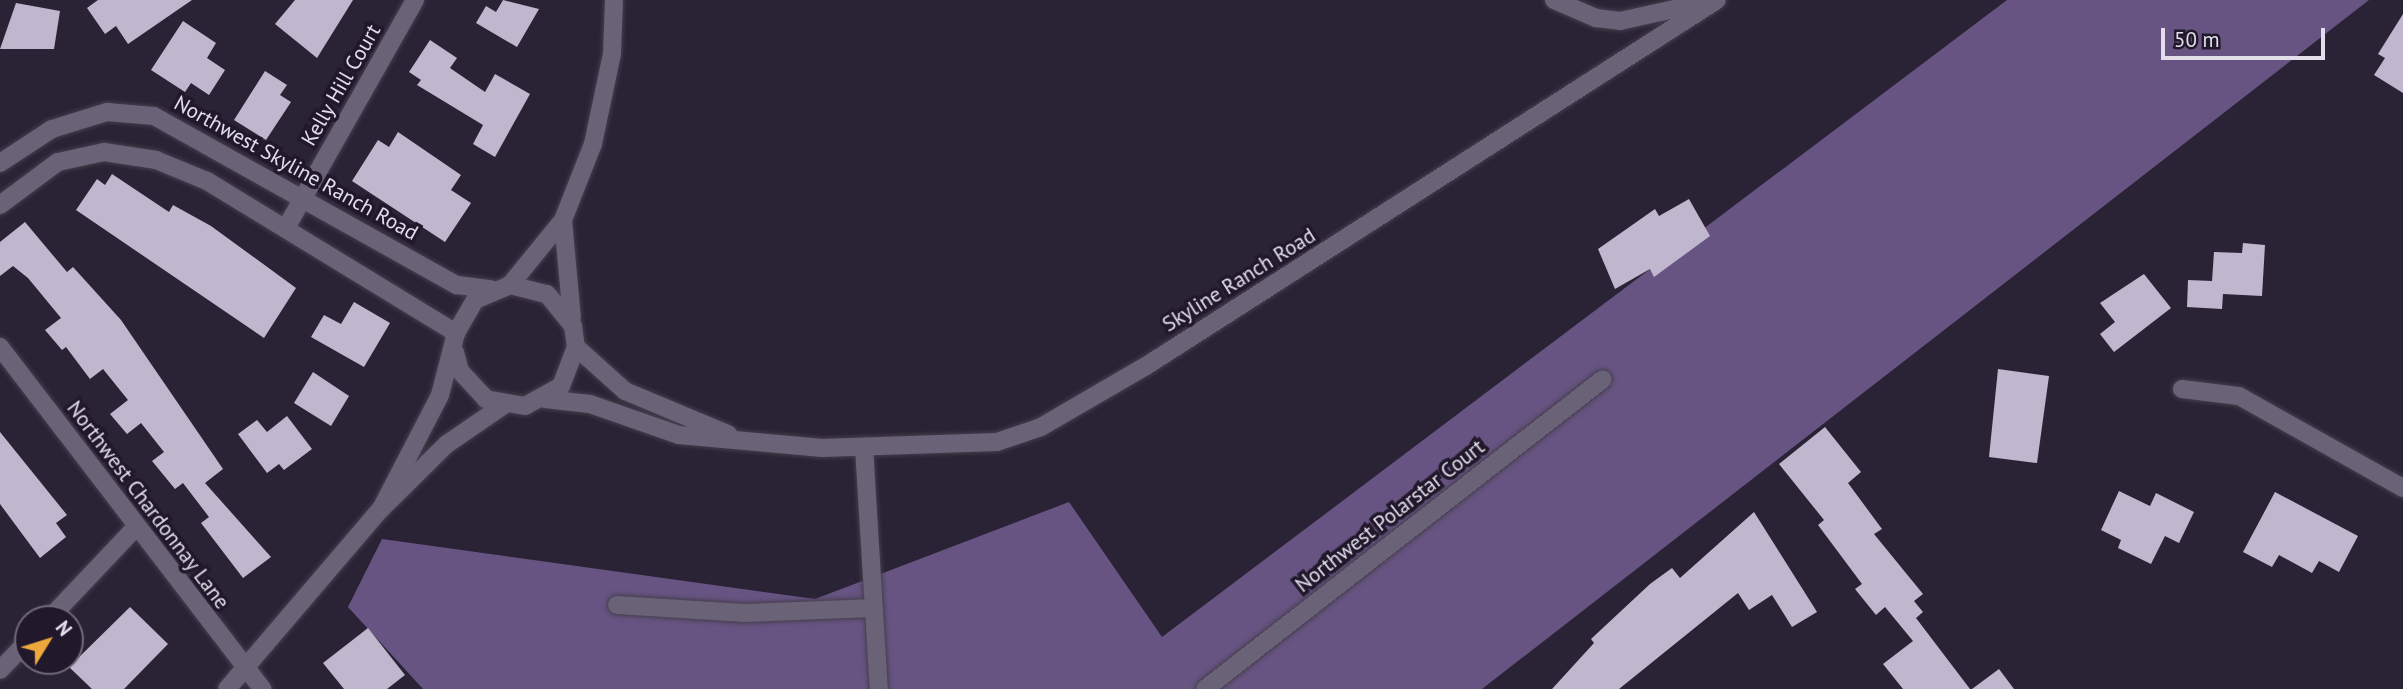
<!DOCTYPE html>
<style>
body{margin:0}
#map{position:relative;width:2403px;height:689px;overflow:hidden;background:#2a2335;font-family:"PT Sans",sans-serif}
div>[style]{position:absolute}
.forest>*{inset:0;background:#675482}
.building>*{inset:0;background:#c0b7ce}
.roads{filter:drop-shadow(0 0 2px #453e4d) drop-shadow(0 0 2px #453e4d)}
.minor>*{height:18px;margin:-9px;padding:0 9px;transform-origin:9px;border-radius:9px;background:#6a6277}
span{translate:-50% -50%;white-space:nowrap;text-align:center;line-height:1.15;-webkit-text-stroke:7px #21192b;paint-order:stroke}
.street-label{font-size:21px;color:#e2deea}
.north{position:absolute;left:14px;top:605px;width:70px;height:70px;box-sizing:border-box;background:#21192b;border:2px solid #6e6877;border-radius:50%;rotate:52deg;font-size:19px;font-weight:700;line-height:28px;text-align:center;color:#e2deea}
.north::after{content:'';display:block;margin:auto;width:24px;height:32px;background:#eea83c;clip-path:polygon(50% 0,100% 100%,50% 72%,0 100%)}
.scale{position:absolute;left:2161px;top:28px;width:164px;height:32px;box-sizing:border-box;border:4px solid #e2deea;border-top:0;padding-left:9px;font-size:21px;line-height:24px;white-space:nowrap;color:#e2deea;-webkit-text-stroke:5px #21192b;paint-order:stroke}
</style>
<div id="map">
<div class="forest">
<div style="clip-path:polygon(2007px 0,2369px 0,1482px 689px,423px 689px,348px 607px,382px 539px,815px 599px,1069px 502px,1162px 637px)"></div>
</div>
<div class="building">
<div style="clip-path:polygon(98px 0,192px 0,128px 44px,116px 26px,105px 34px,87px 8px)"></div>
<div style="clip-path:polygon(295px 0,353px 0,317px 58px,275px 24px)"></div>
<div style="clip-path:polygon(503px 0,539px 9px,517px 47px,476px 23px,486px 6px,496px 12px)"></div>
<div style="clip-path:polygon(16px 3px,60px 11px,54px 49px,0 49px)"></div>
<div style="clip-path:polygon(2403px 14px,2403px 93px,2374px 75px,2385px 58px,2378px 54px)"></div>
<div style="clip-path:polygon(183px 21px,216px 43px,207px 58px,225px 70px,209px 95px,191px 83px,185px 92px,151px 70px)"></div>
<div style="clip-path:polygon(430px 40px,457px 58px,450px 68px,485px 92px,495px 74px,530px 94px,495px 157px,473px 144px,483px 125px,417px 85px,421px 80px,409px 72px)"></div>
<div style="clip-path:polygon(265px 71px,287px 85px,280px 95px,291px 102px,266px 140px,234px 120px)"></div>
<div style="clip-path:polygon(398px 132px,461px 175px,451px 190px,471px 203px,445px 242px,352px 181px,378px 140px,389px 147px)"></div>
<div style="clip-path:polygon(112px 174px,169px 212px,173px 205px,211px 226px,296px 288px,264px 338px,76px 210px,97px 179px,105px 185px)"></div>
<div style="clip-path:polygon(1689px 199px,1710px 236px,1654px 277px,1650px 269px,1615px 289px,1598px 249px,1655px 209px,1659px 216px)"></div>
<div style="clip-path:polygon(25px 222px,67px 272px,73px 267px,121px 320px,223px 469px,205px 483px,271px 557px,243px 578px,201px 523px,209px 517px,183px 483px,175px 489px,152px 461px,164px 452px,141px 423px,127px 434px,110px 414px,128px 400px,103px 369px,90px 379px,66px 347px,62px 350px,45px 330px,61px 318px,28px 278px,13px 266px,0 276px,0 242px)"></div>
<div style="clip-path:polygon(2243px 243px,2265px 245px,2262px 296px,2223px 294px,2222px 309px,2187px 307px,2188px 280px,2212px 281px,2214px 252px,2242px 253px)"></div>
<div style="clip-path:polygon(2144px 274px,2171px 308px,2114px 352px,2100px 334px,2115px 322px,2100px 303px)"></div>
<div style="clip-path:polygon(354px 302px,390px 323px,364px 367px,311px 337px,324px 315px,341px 324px)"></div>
<div style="clip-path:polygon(1998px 369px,2049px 376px,2037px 463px,1989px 457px)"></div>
<div style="clip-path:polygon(313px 372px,349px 396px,331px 426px,294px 403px)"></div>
<div style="clip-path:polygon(287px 416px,312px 449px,284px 470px,279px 464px,267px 473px,238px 434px,257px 420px,267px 432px)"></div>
<div style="clip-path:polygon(1825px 427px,1861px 472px,1848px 483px,1882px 529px,1874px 534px,1923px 594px,1914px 601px,1923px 612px,1916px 618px,1970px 689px,1903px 689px,1883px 664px,1913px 641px,1885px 607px,1876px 615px,1855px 589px,1862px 584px,1818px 525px,1824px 520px,1779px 464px)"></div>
<div style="clip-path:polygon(0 432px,67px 515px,56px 523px,66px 537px,40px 558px,0 504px)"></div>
<div style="clip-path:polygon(2119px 491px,2150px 506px,2156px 493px,2194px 512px,2179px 543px,2165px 536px,2151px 564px,2118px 548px,2121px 540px,2101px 530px)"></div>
<div style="clip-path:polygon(2275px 492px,2358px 536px,2339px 572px,2319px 561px,2312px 573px,2279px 555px,2272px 567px,2243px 552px)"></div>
<div style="clip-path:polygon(1754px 512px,1817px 612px,1792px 627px,1772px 595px,1749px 610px,1738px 593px,1619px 689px,1552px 689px,1594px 643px,1591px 639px,1650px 584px,1672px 568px,1680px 578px)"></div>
<div style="clip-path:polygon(130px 607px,168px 644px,124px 689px,92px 689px,69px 667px)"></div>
<div style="clip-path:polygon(368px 628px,405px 675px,387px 689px,344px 689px,323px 663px)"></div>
<div style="clip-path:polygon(1999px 669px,2014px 689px,1972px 689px)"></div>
</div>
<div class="roads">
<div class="minor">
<div style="left:1554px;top:0;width:46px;rotate:23.2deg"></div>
<div style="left:1596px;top:18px;width:24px;rotate:7deg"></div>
<div style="left:1620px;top:21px;width:88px;rotate:-12.5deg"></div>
<div style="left:0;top:163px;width:62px;rotate:-33.2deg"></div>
<div style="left:52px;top:129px;width:58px;rotate:-17.2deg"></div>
<div style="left:107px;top:112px;width:47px;rotate:4.9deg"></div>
<div style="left:154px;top:116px;width:347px;rotate:29.2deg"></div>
<div style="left:457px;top:285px;width:34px;rotate:7deg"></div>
<div style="left:0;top:205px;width:72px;rotate:-36.6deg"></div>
<div style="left:58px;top:162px;width:47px;rotate:-12.3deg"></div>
<div style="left:104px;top:152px;width:53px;rotate:8.7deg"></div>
<div style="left:156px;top:160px;width:55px;rotate:22.4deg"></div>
<div style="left:207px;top:181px;width:292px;rotate:31.4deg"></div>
<div style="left:563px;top:220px;width:98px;rotate:84.8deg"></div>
<div style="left:286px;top:228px;width:262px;rotate:-60.5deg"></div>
<div style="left:510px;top:285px;width:84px;rotate:-50.8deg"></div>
<div style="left:563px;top:220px;width:82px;rotate:-68.5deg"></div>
<div style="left:593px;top:144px;width:92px;rotate:-78.1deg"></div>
<div style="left:612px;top:54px;width:54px;rotate:-87.9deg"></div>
<div style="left:0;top:347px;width:431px;rotate:52.5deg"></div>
<div style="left:576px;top:347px;width:66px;rotate:41.9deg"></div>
<div style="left:625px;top:391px;width:112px;rotate:22.7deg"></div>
<div style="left:2182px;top:389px;width:57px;rotate:7deg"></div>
<div style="left:2239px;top:396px;width:188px;rotate:29.3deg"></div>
<div style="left:545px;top:399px;width:45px;rotate:6.3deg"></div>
<div style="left:590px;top:404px;width:94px;rotate:19.2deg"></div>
<div style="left:679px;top:435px;width:144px;rotate:5.2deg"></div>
<div style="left:822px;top:448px;width:175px;rotate:-2deg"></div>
<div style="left:997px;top:442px;width:46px;rotate:-18.8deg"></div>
<div style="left:1041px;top:427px;width:121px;rotate:-30.2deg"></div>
<div style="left:1146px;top:366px;width:678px;rotate:-32.66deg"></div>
<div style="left:864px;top:447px;width:242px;rotate:86.5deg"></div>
<div style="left:381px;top:509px;width:128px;rotate:-62.6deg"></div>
<div style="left:440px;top:395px;width:64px;rotate:-75.5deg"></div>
<div style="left:456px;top:333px;width:38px;rotate:-60deg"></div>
<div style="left:475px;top:300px;width:38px;rotate:-23deg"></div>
<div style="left:510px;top:285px;width:38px;rotate:14deg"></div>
<div style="left:547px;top:294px;width:41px;rotate:50.9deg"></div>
<div style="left:573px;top:326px;width:21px;rotate:82deg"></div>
<div style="left:576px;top:347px;width:42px;rotate:111deg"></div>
<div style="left:561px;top:386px;width:41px;rotate:150.9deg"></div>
<div style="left:525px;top:406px;width:40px;rotate:-170deg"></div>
<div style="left:486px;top:399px;width:38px;rotate:-133deg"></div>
<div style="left:460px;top:371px;width:20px;rotate:-105deg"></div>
<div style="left:617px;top:605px;width:128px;rotate:3.6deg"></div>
<div style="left:745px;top:613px;width:129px;rotate:-2.2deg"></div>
<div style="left:49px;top:619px;width:127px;rotate:-46.6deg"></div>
<div style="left:0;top:670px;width:40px;rotate:-46deg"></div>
<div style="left:227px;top:689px;width:237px;rotate:-49.5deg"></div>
<div style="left:381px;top:509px;width:93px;rotate:-44.6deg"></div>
<div style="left:447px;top:444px;width:69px;rotate:-34.4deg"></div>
<div style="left:1205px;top:689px;width:504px;rotate:-37.91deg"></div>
</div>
</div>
<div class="street-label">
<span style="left:341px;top:85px;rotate:-60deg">Kelly Hill Court</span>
<span style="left:296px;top:168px;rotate:29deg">Northwest Skyline Ranch Road</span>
<span style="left:1239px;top:280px;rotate:-32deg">Skyline Ranch Road</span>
<span style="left:148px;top:505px;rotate:53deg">Northwest Chardonnay Lane</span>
<span style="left:1390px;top:516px;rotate:-38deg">Northwest Polarstar Court</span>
</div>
<div class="north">N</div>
<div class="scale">50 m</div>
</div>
